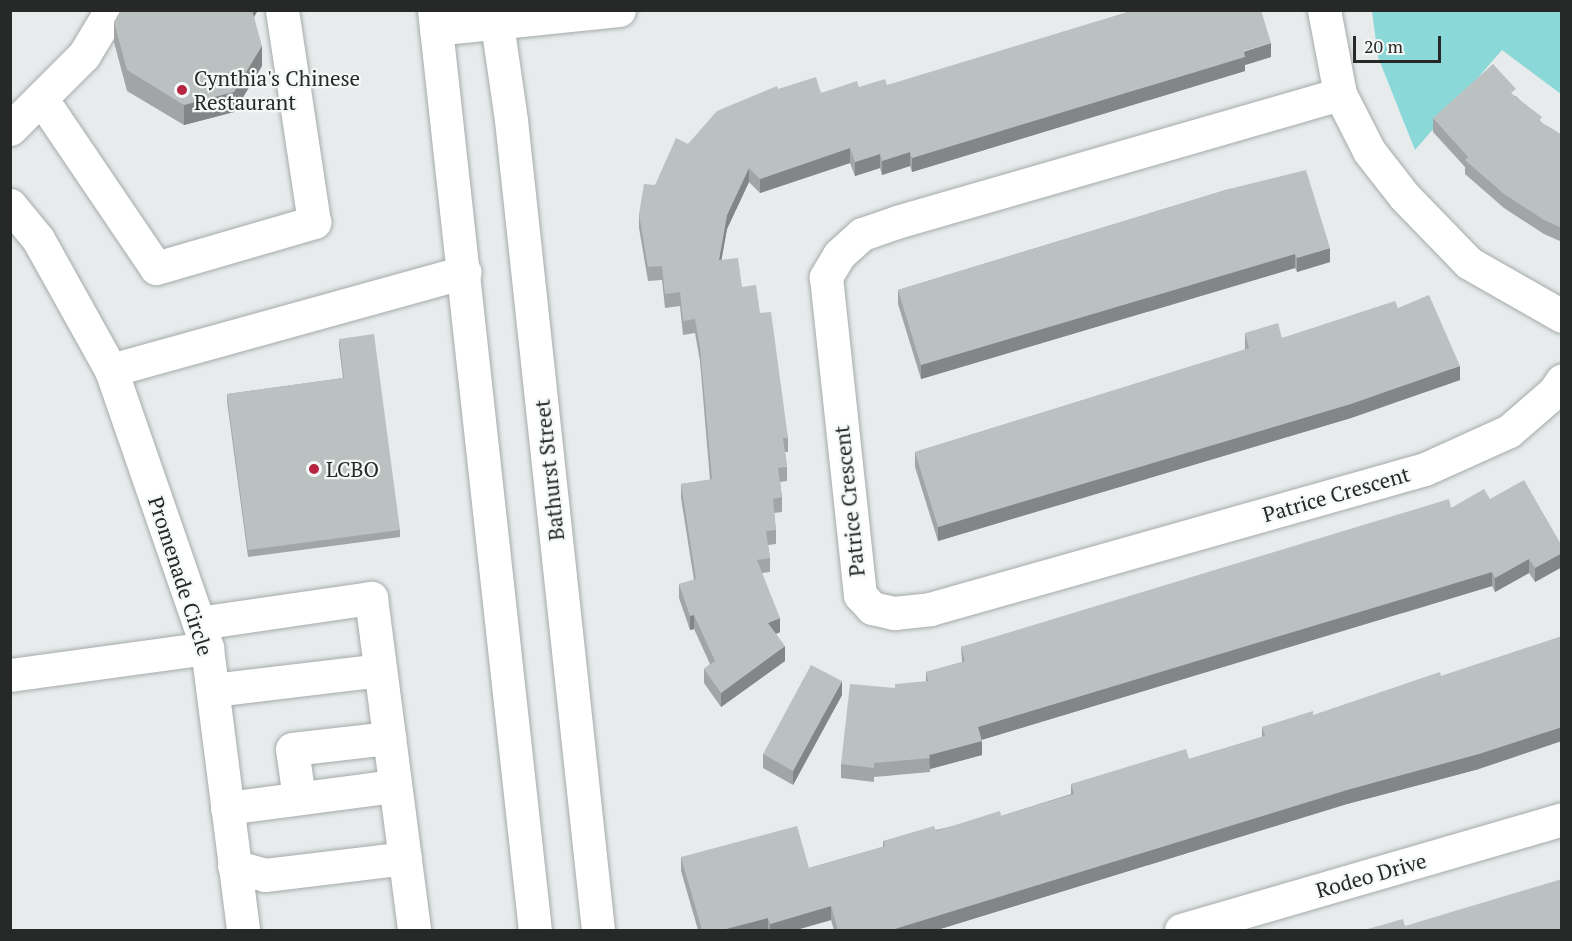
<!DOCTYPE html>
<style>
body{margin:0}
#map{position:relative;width:1572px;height:941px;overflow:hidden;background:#e7ebeb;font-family:"PT Serif",serif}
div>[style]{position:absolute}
.green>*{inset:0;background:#8bd8d9}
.roads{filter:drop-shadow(0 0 2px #a6aaaa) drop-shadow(0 0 2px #a6aaaa)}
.minor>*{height:33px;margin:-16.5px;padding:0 16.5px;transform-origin:16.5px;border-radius:16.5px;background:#fff}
.major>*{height:33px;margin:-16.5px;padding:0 16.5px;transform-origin:16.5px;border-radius:16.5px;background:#fff}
.wall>*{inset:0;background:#a1a5a5}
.shaded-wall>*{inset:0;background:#838686}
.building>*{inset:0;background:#bbc0c0}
.dots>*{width:16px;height:16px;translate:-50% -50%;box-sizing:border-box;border:3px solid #f4f9f8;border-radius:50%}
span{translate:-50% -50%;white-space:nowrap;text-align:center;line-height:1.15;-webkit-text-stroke:4.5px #f4f9f8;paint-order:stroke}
.poi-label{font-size:21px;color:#272828}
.left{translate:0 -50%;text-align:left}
.street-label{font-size:21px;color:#272828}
.frame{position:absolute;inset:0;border:12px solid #272828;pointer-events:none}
.scale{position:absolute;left:1353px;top:36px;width:88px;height:27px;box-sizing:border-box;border:3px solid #272828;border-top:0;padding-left:8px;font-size:18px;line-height:21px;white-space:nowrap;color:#272828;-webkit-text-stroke:4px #f4f9f8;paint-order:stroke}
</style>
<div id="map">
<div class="green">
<div style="clip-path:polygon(1372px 11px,1561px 11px,1561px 94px,1502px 50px,1415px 150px,1378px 57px)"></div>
</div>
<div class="roads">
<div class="minor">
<div style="left:1324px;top:10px;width:86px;rotate:79.2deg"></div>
<div style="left:1340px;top:94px;width:64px;rotate:63deg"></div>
<div style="left:1369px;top:151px;width:57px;rotate:52.1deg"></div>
<div style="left:1404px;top:196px;width:93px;rotate:45.9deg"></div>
<div style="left:1469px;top:263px;width:107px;rotate:29.7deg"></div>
<div style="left:436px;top:29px;width:184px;rotate:-5.9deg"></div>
<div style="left:1340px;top:94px;width:461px;rotate:163.9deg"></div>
<div style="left:897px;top:222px;width:37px;rotate:161deg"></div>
<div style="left:862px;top:234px;width:31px;rotate:138deg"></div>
<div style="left:839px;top:255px;width:26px;rotate:121deg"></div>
<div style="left:826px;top:277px;width:320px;rotate:83.9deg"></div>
<div style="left:860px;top:595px;width:18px;rotate:47deg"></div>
<div style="left:872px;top:608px;width:23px;rotate:13deg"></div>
<div style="left:894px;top:613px;width:36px;rotate:-6deg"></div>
<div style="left:930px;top:609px;width:514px;rotate:-15.79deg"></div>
<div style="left:1425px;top:469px;width:92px;rotate:-24.3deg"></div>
<div style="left:1509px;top:431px;width:60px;rotate:-40.9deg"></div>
<div style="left:1554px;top:392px;width:14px;rotate:-56deg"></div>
<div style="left:41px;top:98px;width:205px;rotate:55.9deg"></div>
<div style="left:156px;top:268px;width:165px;rotate:-16.2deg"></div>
<div style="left:314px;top:222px;width:214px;rotate:-98.6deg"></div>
<div style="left:10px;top:129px;width:105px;rotate:-45deg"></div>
<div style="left:84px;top:55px;width:52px;rotate:-59deg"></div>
<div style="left:10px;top:205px;width:44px;rotate:50.5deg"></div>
<div style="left:38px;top:239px;width:150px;rotate:60.9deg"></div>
<div style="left:111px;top:370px;width:294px;rotate:70.9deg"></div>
<div style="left:207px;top:648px;width:284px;rotate:82.7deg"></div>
<div style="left:111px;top:370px;width:367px;rotate:-15.5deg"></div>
<div style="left:199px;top:623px;width:174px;rotate:-8.3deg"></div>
<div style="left:371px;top:598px;width:335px;rotate:82.6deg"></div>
<div style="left:10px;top:675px;width:199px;rotate:-7.8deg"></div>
<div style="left:213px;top:690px;width:168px;rotate:-6.8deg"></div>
<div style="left:299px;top:798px;width:49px;rotate:-98.1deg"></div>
<div style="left:292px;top:749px;width:98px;rotate:-6.5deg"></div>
<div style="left:227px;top:808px;width:169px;rotate:-7.5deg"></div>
<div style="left:234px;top:866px;width:32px;rotate:16deg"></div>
<div style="left:265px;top:875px;width:141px;rotate:-6.9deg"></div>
<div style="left:1181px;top:930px;width:397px;rotate:-16.2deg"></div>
</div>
<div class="major">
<div style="left:434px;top:10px;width:926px;rotate:83.74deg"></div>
<div style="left:495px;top:10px;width:111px;rotate:81.7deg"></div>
<div style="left:511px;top:120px;width:815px;rotate:83.87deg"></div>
</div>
</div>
<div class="wall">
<div style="clip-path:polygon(121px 10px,258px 10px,254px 17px,262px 66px,234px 112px,184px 125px,127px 91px,114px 42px,114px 22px)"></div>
<div style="clip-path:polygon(1271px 57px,1245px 65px,1245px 71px,912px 172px,910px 166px,882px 175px,880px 168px,855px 176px,850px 163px,760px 193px,749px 182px,727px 229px,721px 260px,742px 287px,760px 313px,788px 438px,788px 452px,785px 452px,787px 467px,787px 481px,780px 482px,782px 497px,782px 512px,774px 513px,776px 530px,776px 544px,768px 545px,770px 558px,770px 572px,762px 573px,780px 632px,776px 634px,785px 661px,721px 707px,704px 683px,704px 669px,710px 664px,694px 629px,690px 630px,679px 598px,679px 584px,694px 580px,681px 498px,681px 484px,710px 480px,700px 361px,695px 333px,683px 335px,680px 306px,665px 308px,662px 280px,648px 281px,639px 228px,639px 214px,655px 185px,688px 144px,778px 89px,821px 93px,859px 87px)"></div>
<div style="clip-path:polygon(1516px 96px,1542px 123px,1562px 135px,1562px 242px,1544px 234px,1504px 208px,1465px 174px,1465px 167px,1433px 132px,1433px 118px)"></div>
<div style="clip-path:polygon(1229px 189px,1330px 262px,1297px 272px,1295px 268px,921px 379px,898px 304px,898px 290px)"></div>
<div style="clip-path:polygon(1398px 308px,1460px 380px,1351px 418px,938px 541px,915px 467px,915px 452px,1245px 350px,1245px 333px,1282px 338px)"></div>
<div style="clip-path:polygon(339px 339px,400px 530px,400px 537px,248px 557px,227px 401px,227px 394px,343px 378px,339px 346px)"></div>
<div style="clip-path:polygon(1562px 452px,1562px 470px,1560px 468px,1560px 454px)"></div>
<div style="clip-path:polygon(1490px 499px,1562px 546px,1562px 567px,1535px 582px,1529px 573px,1495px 592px,1492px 586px,981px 740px,982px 755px,930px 769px,930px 772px,874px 777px,874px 782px,841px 778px,841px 764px,926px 681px,926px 672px,962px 662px,961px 647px,1451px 508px)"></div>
<div style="clip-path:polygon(842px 695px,793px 785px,763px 768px,763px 754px)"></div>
<div style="clip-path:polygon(1313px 715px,1479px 769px,1347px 804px,937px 930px,834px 930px,831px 920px,796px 930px,698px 930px,681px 871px,681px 857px,809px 868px,883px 847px,883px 841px,1001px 816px,1071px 794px,1071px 784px,1189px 759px,1262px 737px,1262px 727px)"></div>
</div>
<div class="shaded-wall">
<div style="clip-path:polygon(250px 10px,258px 10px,250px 24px)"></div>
<div style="clip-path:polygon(1271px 43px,1271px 57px,1245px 65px,1245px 71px,912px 172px,912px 158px)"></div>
<div style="clip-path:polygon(262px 46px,262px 66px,234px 112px,184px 125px,184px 105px)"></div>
<div style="clip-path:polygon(850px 148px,850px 163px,760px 193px,760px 179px)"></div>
<div style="clip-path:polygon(910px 152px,910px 166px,882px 175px,882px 161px)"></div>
<div style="clip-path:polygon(880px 154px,880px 168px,855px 176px,855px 162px)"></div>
<div style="clip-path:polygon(749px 168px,749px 182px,727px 229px,719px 274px,719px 260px,727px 215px)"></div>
<div style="clip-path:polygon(1330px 248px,1330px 262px,1297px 272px,1297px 258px)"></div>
<div style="clip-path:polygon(1295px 254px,1295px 268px,921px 379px,921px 365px)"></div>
<div style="clip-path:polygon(1460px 366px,1460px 380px,1351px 418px,938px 541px,938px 527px)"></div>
<div style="clip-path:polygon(1562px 553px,1562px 567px,1535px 582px,1535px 568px)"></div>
<div style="clip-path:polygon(1529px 559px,1529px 573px,1495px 592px,1495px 578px)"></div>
<div style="clip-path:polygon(1492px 572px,1492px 586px,978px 741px,978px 727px)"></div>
<div style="clip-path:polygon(694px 615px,694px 629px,690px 630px,690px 616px)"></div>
<div style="clip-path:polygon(780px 618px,780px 632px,768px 637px,768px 623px)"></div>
<div style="clip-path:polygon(785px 646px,785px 661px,721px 707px,721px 693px)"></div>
<div style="clip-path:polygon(842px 681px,842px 695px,793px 785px,793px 771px)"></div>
<div style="clip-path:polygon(1562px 727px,1562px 741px,1479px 769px,1347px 804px,937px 930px,891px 930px,1347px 790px)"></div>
<div style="clip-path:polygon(982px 741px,982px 755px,930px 769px,929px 755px)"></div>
<div style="clip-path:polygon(831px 906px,831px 920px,796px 930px,770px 930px,770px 924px)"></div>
<div style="clip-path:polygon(768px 918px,768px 930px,722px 930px)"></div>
</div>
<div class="building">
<div style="clip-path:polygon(121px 10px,252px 10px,262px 46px,234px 92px,184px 105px,127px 70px,114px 22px)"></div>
<div style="clip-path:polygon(1134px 10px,1261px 10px,1271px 43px,1244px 51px,1245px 57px,912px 158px,910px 152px,882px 161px,880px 154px,855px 162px,850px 148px,760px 179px,749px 168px,727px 215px,719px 260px,738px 258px,742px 287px,756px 285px,760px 313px,771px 312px,788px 438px,783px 438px,787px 467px,778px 468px,782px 497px,773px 499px,776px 530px,766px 531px,770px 558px,757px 560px,780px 618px,768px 623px,785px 646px,721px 693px,704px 669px,715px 661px,694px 615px,690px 616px,679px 584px,696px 579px,681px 484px,712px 479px,700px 347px,695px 319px,683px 321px,680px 292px,665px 294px,662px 266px,648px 267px,639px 214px,644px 184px,655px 185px,676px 138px,688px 144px,717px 111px,777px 86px,778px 89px,816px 77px,821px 93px,857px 81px,859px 87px,885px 79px,887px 85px)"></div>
<div style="clip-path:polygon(1493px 64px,1516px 89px,1511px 93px,1542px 117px,1539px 121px,1562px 135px,1562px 228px,1544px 220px,1504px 194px,1465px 160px,1468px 157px,1433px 118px)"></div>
<div style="clip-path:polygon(1306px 170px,1330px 248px,1297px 258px,1295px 254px,921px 365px,898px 290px,1229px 189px)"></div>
<div style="clip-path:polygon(1429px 295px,1460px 366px,1351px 404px,938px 527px,915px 452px,1249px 348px,1245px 333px,1278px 323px,1282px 338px,1395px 301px,1398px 308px)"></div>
<div style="clip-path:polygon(374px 334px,400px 530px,248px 550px,227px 394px,344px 378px,339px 339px)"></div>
<div style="clip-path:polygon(1524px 480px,1562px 546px,1562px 553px,1535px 568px,1529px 559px,1495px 578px,1492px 572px,978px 727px,982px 741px,929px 755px,930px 758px,874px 763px,874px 768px,841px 764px,850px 684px,895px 688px,895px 684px,928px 681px,926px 672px,965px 661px,961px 647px,1449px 499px,1451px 508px,1484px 489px,1490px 499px)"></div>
<div style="clip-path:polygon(1562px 636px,1562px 727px,1479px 754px,1347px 790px,891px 930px,838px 930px,831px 906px,770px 924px,768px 918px,722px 930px,702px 930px,681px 857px,797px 826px,809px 868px,885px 846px,883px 841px,934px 826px,936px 831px,1000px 811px,1001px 816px,1074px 794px,1071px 784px,1186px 749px,1189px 759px,1265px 736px,1262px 727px,1313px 711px,1313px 715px,1440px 672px,1441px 676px)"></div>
<div style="clip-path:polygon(811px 665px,842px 681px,793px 771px,763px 754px)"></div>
<div style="clip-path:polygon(1562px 879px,1562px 930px,1364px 930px,1403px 919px,1405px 926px)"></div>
</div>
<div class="dots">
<div style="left:182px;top:90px;background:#b72542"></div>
<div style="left:314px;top:469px;background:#b72542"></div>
</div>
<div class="poi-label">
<span class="left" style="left:194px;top:90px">Cynthia's Chinese<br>Restaurant</span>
<span class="left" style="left:326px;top:469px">LCBO</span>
</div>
<div class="street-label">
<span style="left:549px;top:470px;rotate:-96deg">Bathurst Street</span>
<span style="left:1336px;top:494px;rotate:-16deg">Patrice Crescent</span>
<span style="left:849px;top:501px;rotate:-96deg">Patrice Crescent</span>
<span style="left:181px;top:576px;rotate:72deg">Promenade Circle</span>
<span style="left:1371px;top:875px;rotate:-16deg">Rodeo Drive</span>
</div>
<div class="frame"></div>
<div class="scale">20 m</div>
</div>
